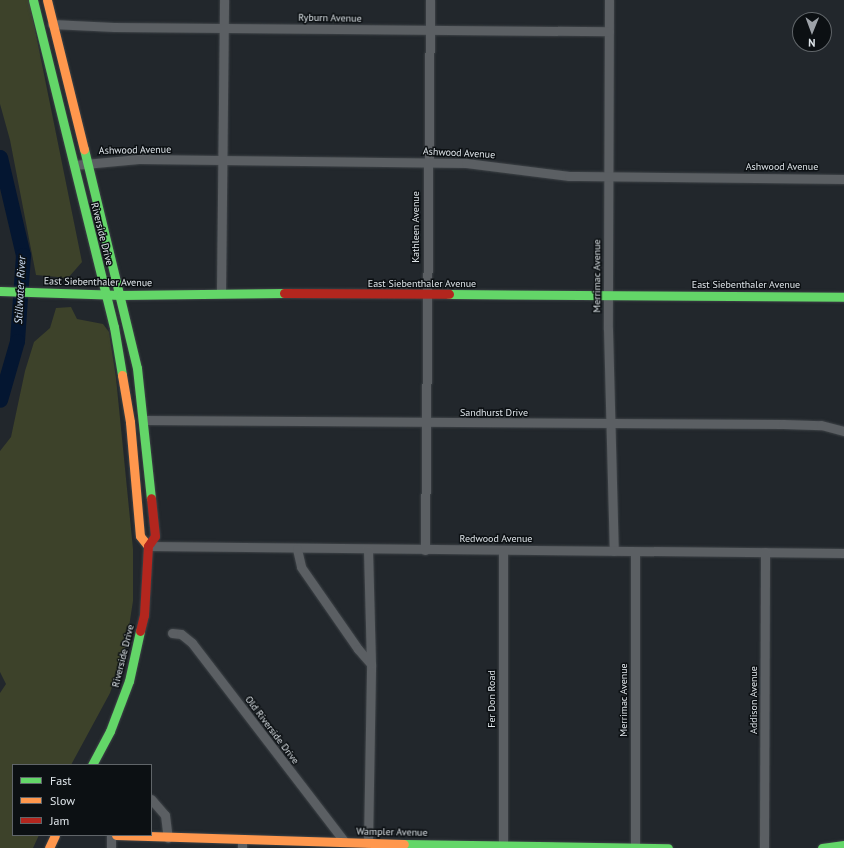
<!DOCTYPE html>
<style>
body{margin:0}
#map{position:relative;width:844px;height:848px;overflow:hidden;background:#22272c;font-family:"PT Sans",sans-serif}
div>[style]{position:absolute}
.green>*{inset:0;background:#3d422a}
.river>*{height:15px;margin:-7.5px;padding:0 7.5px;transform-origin:7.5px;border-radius:7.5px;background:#041631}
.roads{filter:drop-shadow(0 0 1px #3e4347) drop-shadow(0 0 1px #3e4347)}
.street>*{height:9px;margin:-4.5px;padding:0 4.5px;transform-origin:4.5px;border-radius:4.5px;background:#5b5f63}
.fast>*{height:9px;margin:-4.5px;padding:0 4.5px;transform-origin:4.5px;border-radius:4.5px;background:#63d668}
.slow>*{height:9px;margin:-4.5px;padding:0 4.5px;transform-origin:4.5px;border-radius:4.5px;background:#ff974d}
.jam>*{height:9px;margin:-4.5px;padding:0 4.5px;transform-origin:4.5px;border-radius:4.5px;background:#b3261e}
span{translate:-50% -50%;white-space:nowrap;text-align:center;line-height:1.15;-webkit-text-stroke:3px #0c1013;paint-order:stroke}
.street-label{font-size:10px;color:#dfe5ea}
.water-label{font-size:11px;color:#d0e1f9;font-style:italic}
.legend{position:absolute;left:12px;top:764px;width:140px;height:72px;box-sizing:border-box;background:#0c1013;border:1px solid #606569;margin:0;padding:5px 7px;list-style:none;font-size:12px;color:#dfe5ea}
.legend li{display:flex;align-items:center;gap:8px;height:20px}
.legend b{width:20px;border:1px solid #606569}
.north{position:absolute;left:792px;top:12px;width:40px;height:40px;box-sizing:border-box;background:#0c1013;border:1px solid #606569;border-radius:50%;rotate:181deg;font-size:11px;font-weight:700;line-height:16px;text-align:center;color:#dfe5ea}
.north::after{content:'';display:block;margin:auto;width:14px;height:18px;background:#9da2a8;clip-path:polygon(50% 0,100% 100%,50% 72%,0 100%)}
</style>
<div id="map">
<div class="green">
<div style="clip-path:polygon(0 0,29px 0,82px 262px,68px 278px,36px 275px,10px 140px,0 104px)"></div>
<div style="clip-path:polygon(71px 307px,77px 319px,103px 324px,109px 332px,116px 378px,133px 549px,133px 601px,126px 646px,110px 693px,71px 765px,13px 765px,13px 835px,39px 835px,33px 848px,0 848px,0 693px,6px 684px,0 672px,0 451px,11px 437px,25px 371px,34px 342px,50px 328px,56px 308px)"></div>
</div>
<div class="river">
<div style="left:0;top:157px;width:101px;rotate:76.8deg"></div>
<div style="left:23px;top:255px;width:86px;rotate:94deg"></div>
<div style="left:17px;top:341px;width:61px;rotate:106.1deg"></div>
</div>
<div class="roads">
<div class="street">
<div style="left:609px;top:0;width:329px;rotate:90.2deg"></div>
<div style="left:608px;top:329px;width:222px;rotate:88.5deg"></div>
<div style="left:52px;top:24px;width:62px;rotate:2.8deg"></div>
<div style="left:114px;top:27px;width:495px;rotate:0.5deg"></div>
<div style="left:74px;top:165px;width:65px;rotate:-5.3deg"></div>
<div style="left:139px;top:159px;width:327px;rotate:0.7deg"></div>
<div style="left:466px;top:163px;width:104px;rotate:7.2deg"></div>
<div style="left:569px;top:176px;width:275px;rotate:0.6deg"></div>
<div style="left:221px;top:293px;width:293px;rotate:-89.4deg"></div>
<div style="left:144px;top:420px;width:639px;rotate:0.36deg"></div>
<div style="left:783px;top:424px;width:38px;rotate:2deg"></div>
<div style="left:821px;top:425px;width:24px;rotate:15deg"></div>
<div style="left:148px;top:546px;width:696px;rotate:0.58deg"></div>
<div style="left:297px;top:549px;width:18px;rotate:77deg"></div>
<div style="left:301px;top:567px;width:100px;rotate:55.2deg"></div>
<div style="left:358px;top:649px;width:20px;rotate:49deg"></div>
<div style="left:425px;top:550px;width:550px;rotate:-89.48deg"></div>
<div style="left:503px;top:551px;width:297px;rotate:90deg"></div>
<div style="left:635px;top:552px;width:296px;rotate:90deg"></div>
<div style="left:172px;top:633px;width:9px;rotate:6deg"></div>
<div style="left:181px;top:634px;width:14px;rotate:39deg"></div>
<div style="left:192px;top:643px;width:250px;rotate:52.5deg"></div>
<div style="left:151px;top:799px;width:21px;rotate:49deg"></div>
<div style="left:165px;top:815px;width:23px;rotate:83deg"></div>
<div style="left:368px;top:843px;width:179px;rotate:-89deg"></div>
<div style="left:371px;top:664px;width:114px;rotate:-91.5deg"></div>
<div style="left:111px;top:848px;width:13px;rotate:-90deg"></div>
<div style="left:242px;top:848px;width:9px;rotate:-90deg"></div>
<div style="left:764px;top:848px;width:296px;rotate:-89.8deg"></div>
</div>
<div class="fast">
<div style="left:33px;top:0;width:337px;rotate:76.1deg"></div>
<div style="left:114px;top:327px;width:49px;rotate:80.5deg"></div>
<div style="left:84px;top:149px;width:225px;rotate:76.4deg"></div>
<div style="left:137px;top:368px;width:131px;rotate:83.9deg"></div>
<div style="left:0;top:291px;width:121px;rotate:1.9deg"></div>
<div style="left:121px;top:295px;width:163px;rotate:-0.7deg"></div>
<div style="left:449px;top:294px;width:395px;rotate:0.4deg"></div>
<div style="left:92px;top:765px;width:38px;rotate:-62deg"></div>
<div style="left:110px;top:731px;width:53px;rotate:-69.2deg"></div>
<div style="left:129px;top:681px;width:51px;rotate:-77.6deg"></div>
<div style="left:404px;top:844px;width:264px;rotate:0.9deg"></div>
<div style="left:822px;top:848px;width:22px;rotate:-8deg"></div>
</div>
<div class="slow">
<div style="left:47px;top:0;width:154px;rotate:76.1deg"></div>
<div style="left:122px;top:375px;width:48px;rotate:80.3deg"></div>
<div style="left:130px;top:422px;width:114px;rotate:85deg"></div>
<div style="left:140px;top:536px;width:13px;rotate:51deg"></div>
<div style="left:116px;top:835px;width:288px;rotate:1.8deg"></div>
<div style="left:49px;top:848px;width:14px;rotate:-65deg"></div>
</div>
<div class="jam">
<div style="left:284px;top:293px;width:165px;rotate:0.3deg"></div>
<div style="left:140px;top:631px;width:16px;rotate:-76deg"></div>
<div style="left:144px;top:615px;width:69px;rotate:-86.7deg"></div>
<div style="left:148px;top:546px;width:12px;rotate:-55deg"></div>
<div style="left:155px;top:536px;width:38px;rotate:-96deg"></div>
</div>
</div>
<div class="street-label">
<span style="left:330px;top:18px;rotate:1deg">Ryburn Avenue</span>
<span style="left:135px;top:150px;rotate:-1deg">Ashwood Avenue</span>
<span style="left:459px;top:153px;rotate:3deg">Ashwood Avenue</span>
<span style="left:782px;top:167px">Ashwood Avenue</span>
<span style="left:416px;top:227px;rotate:-90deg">Kathleen Avenue</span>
<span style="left:102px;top:234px;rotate:76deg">Riverside Drive</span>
<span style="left:597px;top:276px;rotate:-90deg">Merrimac Avenue</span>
<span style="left:98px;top:282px;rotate:1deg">East Siebenthaler Avenue</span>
<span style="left:422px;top:284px">East Siebenthaler Avenue</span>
<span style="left:746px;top:285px">East Siebenthaler Avenue</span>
<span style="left:494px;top:413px">Sandhurst Drive</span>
<span style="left:496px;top:539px">Redwood Avenue</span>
<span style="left:123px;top:656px;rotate:-76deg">Riverside Drive</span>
<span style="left:492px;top:699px;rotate:-90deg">Fer Don Road</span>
<span style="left:624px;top:700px;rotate:-90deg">Merrimac Avenue</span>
<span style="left:754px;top:700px;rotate:-90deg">Addison Avenue</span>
<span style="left:272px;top:730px;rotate:53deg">Old Riverside Drive</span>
<span style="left:392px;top:832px;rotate:1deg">Wampler Avenue</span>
</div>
<div class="water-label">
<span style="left:20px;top:290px;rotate:-87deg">Stillwater River</span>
</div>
<ul class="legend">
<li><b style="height:5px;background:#63d668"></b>Fast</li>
<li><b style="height:5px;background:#ff974d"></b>Slow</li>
<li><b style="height:5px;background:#b3261e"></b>Jam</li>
</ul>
<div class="north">N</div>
</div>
